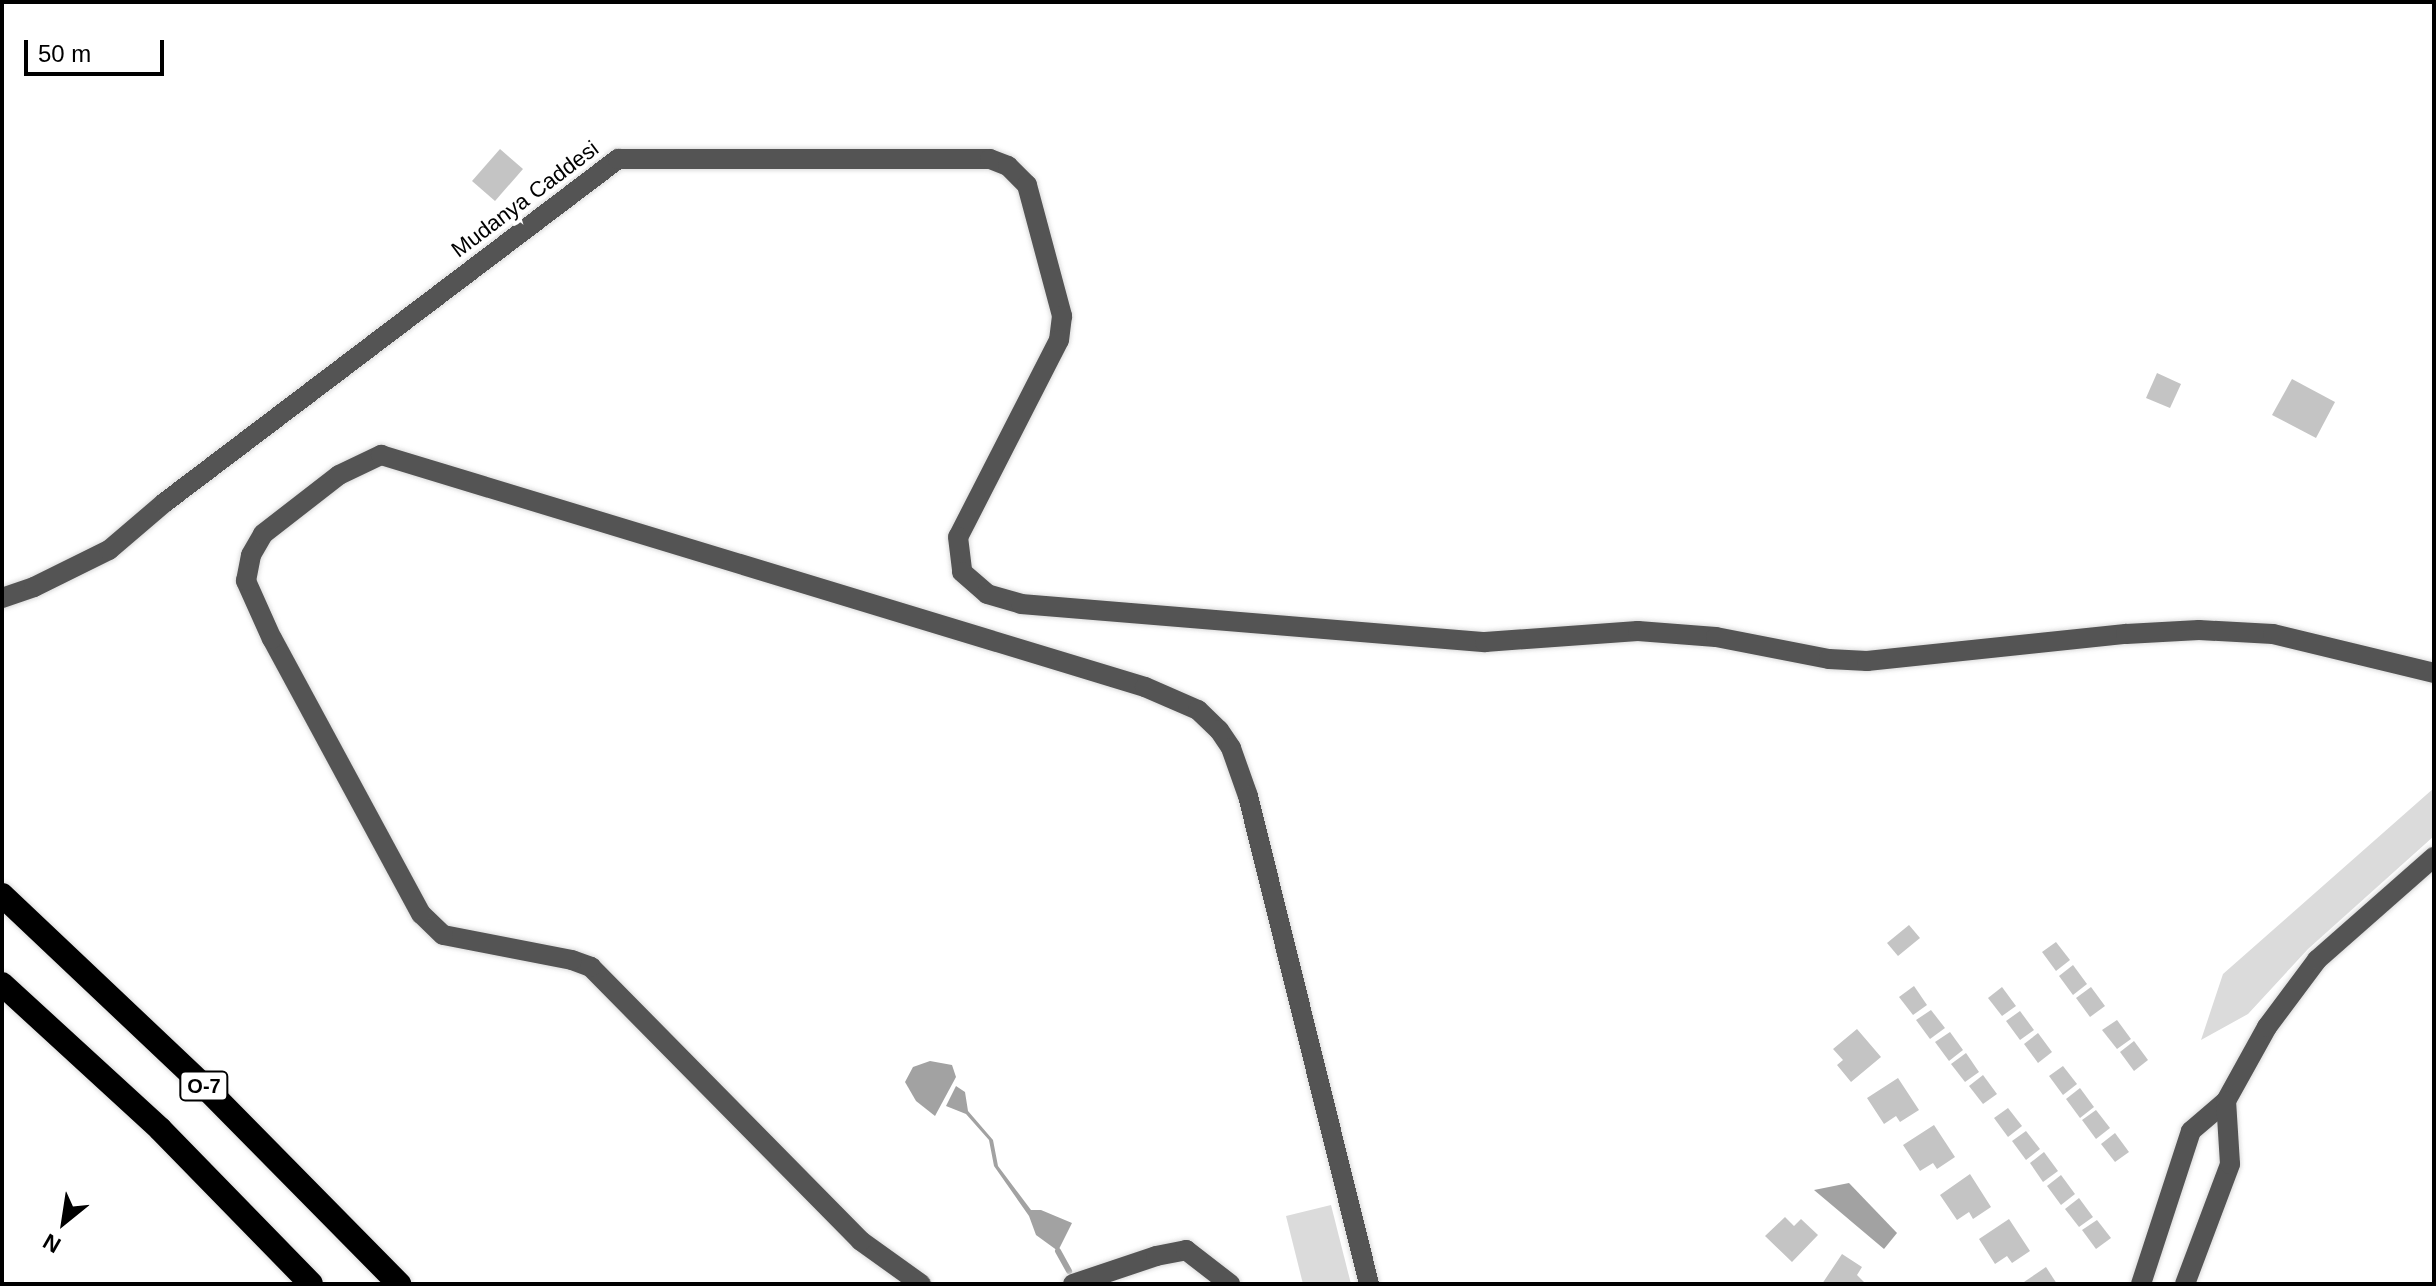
<!DOCTYPE html>
<style>
body{margin:0}
#map{position:relative;width:2436px;height:1286px;overflow:hidden;background:#fff;font-family:Arial,sans-serif}
div>[style]{position:absolute}
.green>*{inset:0;background:#dbdbdb}
.water>*{inset:0;background:#a2a2a2}
.stream>*{height:6px;margin:-3px;padding:0 3px;transform-origin:3px;border-radius:3px;background:#a2a2a2}
.building>*{inset:0;background:#c4c4c4}
.roads{filter:drop-shadow(0 0 2px #dbdbdb) drop-shadow(0 0 2px #dbdbdb)}
.minor>*{height:20px;margin:-10px;padding:0 10px;transform-origin:10px;border-radius:10px;background:#545454}
.highway>*{height:24px;margin:-12px;padding:0 12px;transform-origin:12px;border-radius:12px;background:#000}
span{translate:-50% -50%;white-space:nowrap;text-align:center;line-height:1.15;-webkit-text-stroke:8px #fff;paint-order:stroke}
.shield-label span{padding:2px 6px;background:#fff;border:2px solid;border-radius:6px;-webkit-text-stroke-width:0}
.shield-label{font-size:20px;color:#000;font-weight:700}
.street-label{font-size:22px;color:#000}
.frame{position:absolute;inset:0;border:4px solid #000;pointer-events:none}
.north{position:absolute;left:24px;top:1182px;width:80px;height:80px;-webkit-text-stroke:6px #fff;paint-order:stroke;rotate:210deg;font-size:22px;font-weight:700;line-height:32px;text-align:center;color:#000}
.north::after{content:'';display:block;margin:auto;width:28px;height:36px;background:#000;clip-path:polygon(50% 0,100% 100%,50% 72%,0 100%)}
.scale{position:absolute;left:24px;top:40px;width:140px;height:36px;box-sizing:border-box;border:4px solid #000;border-top:0;padding-left:10px;font-size:24px;line-height:28px;white-space:nowrap;color:#000;-webkit-text-stroke:6px #fff;paint-order:stroke}
</style>
<div id="map">
<div class="green">
<div style="clip-path:polygon(2434px 788px,2434px 836px,2308px 949px,2248px 1014px,2201px 1040px,2223px 974px)"></div>
<div style="clip-path:polygon(1331px 1205px,1351px 1284px,1303px 1284px,1286px 1216px)"></div>
</div>
<div class="water">
<div style="clip-path:polygon(930px 1061px,952px 1065px,956px 1077px,935px 1116px,916px 1101px,905px 1082px,913px 1067px)"></div>
<div style="clip-path:polygon(956px 1086px,965px 1092px,968px 1111px,993px 1140px,998px 1166px,1031px 1210px,1041px 1210px,1072px 1223px,1058px 1251px,1036px 1235px,1029px 1216px,994px 1166px,989px 1140px,966px 1114px,946px 1106px)"></div>
<div style="clip-path:polygon(1849px 1183px,1897px 1233px,1884px 1249px,1814px 1190px)"></div>
</div>
<div class="stream">
<div style="left:1058px;top:1251px;width:23px;rotate:61deg"></div>
</div>
<div class="building">
<div style="clip-path:polygon(500px 149px,523px 169px,495px 201px,472px 181px)"></div>
<div style="clip-path:polygon(2157px 373px,2181px 384px,2170px 408px,2146px 398px)"></div>
<div style="clip-path:polygon(2292px 379px,2335px 402px,2316px 438px,2272px 415px)"></div>
<div style="clip-path:polygon(1909px 925px,1920px 938px,1898px 956px,1887px 943px)"></div>
<div style="clip-path:polygon(2056px 942px,2070px 960px,2056px 971px,2042px 952px)"></div>
<div style="clip-path:polygon(2073px 965px,2087px 984px,2073px 995px,2059px 976px)"></div>
<div style="clip-path:polygon(1914px 986px,1927px 1005px,1913px 1015px,1899px 997px)"></div>
<div style="clip-path:polygon(2002px 987px,2016px 1006px,2002px 1016px,1988px 998px)"></div>
<div style="clip-path:polygon(2091px 987px,2105px 1006px,2090px 1017px,2076px 998px)"></div>
<div style="clip-path:polygon(1931px 1010px,1945px 1028px,1930px 1039px,1916px 1020px)"></div>
<div style="clip-path:polygon(2020px 1011px,2034px 1030px,2020px 1040px,2006px 1021px)"></div>
<div style="clip-path:polygon(2117px 1020px,2131px 1039px,2117px 1049px,2102px 1030px)"></div>
<div style="clip-path:polygon(1857px 1029px,1881px 1057px,1851px 1082px,1837px 1065px,1843px 1060px,1833px 1049px)"></div>
<div style="clip-path:polygon(1950px 1032px,1963px 1050px,1949px 1061px,1935px 1042px)"></div>
<div style="clip-path:polygon(2038px 1033px,2052px 1052px,2038px 1063px,2024px 1044px)"></div>
<div style="clip-path:polygon(2134px 1041px,2148px 1060px,2134px 1071px,2120px 1052px)"></div>
<div style="clip-path:polygon(1966px 1053px,1979px 1072px,1965px 1082px,1951px 1064px)"></div>
<div style="clip-path:polygon(2063px 1066px,2077px 1084px,2063px 1095px,2049px 1076px)"></div>
<div style="clip-path:polygon(1983px 1075px,1997px 1094px,1983px 1104px,1969px 1086px)"></div>
<div style="clip-path:polygon(1898px 1078px,1919px 1110px,1900px 1122px,1896px 1116px,1884px 1124px,1867px 1098px)"></div>
<div style="clip-path:polygon(2080px 1088px,2094px 1107px,2080px 1118px,2066px 1099px)"></div>
<div style="clip-path:polygon(2008px 1108px,2022px 1126px,2008px 1137px,1994px 1118px)"></div>
<div style="clip-path:polygon(2096px 1110px,2110px 1128px,2096px 1139px,2082px 1120px)"></div>
<div style="clip-path:polygon(1934px 1125px,1955px 1157px,1937px 1169px,1933px 1163px,1920px 1171px,1903px 1145px)"></div>
<div style="clip-path:polygon(2026px 1131px,2040px 1149px,2026px 1160px,2012px 1141px)"></div>
<div style="clip-path:polygon(2115px 1133px,2129px 1152px,2115px 1162px,2101px 1144px)"></div>
<div style="clip-path:polygon(2044px 1152px,2058px 1171px,2043px 1182px,2030px 1163px)"></div>
<div style="clip-path:polygon(1970px 1174px,1991px 1207px,1973px 1219px,1969px 1212px,1957px 1220px,1940px 1195px)"></div>
<div style="clip-path:polygon(2061px 1175px,2075px 1194px,2061px 1205px,2047px 1186px)"></div>
<div style="clip-path:polygon(2079px 1198px,2093px 1217px,2079px 1227px,2065px 1209px)"></div>
<div style="clip-path:polygon(1785px 1217px,1794px 1226px,1801px 1219px,1818px 1235px,1792px 1262px,1765px 1236px)"></div>
<div style="clip-path:polygon(2009px 1219px,2030px 1251px,2012px 1263px,2007px 1256px,1995px 1264px,1979px 1239px)"></div>
<div style="clip-path:polygon(2097px 1220px,2111px 1238px,2096px 1249px,2082px 1230px)"></div>
<div style="clip-path:polygon(1842px 1254px,1862px 1267px,1857px 1275px,1866px 1284px,1822px 1284px)"></div>
<div style="clip-path:polygon(2046px 1267px,2057px 1284px,2021px 1284px)"></div>
</div>
<div class="roads">
<div class="minor">
<div style="left:2px;top:598px;width:34px;rotate:-19deg"></div>
<div style="left:34px;top:587px;width:84px;rotate:-26.3deg"></div>
<div style="left:109px;top:550px;width:72px;rotate:-40.5deg"></div>
<div style="left:164px;top:503px;width:570px;rotate:-37.15deg"></div>
<div style="left:618px;top:159px;width:372px"></div>
<div style="left:990px;top:159px;width:19px;rotate:21deg"></div>
<div style="left:1008px;top:166px;width:27px;rotate:45deg"></div>
<div style="left:1027px;top:185px;width:136px;rotate:75deg"></div>
<div style="left:1062px;top:316px;width:24px;rotate:97deg"></div>
<div style="left:1059px;top:340px;width:221px;rotate:117.1deg"></div>
<div style="left:958px;top:537px;width:35px;rotate:83deg"></div>
<div style="left:962px;top:572px;width:33px;rotate:41deg"></div>
<div style="left:987px;top:594px;width:35px;rotate:16deg"></div>
<div style="left:1021px;top:604px;width:466px;rotate:4.7deg"></div>
<div style="left:1485px;top:642px;width:153px;rotate:-4.1deg"></div>
<div style="left:1638px;top:631px;width:78px;rotate:4.4deg"></div>
<div style="left:1716px;top:637px;width:115px;rotate:11deg"></div>
<div style="left:1829px;top:659px;width:38px;rotate:3deg"></div>
<div style="left:1867px;top:661px;width:260px;rotate:-6deg"></div>
<div style="left:2126px;top:634px;width:73px;rotate:-3.1deg"></div>
<div style="left:2199px;top:630px;width:74px;rotate:3.1deg"></div>
<div style="left:2273px;top:634px;width:166px;rotate:13.6deg"></div>
<div style="left:921px;top:1284px;width:74px;rotate:-144.4deg"></div>
<div style="left:861px;top:1241px;width:385px;rotate:-134.6deg"></div>
<div style="left:591px;top:967px;width:20px;rotate:-160deg"></div>
<div style="left:572px;top:960px;width:131px;rotate:-169deg"></div>
<div style="left:443px;top:935px;width:30px;rotate:-136deg"></div>
<div style="left:421px;top:914px;width:313px;rotate:-118.4deg"></div>
<div style="left:272px;top:639px;width:64px;rotate:-114.1deg"></div>
<div style="left:246px;top:581px;width:26px;rotate:-79deg"></div>
<div style="left:251px;top:555px;width:24px;rotate:-60deg"></div>
<div style="left:263px;top:534px;width:96px;rotate:-37.8deg"></div>
<div style="left:339px;top:475px;width:47px;rotate:-25.5deg"></div>
<div style="left:381px;top:455px;width:798px;rotate:16.89deg"></div>
<div style="left:1145px;top:687px;width:58px;rotate:23.5deg"></div>
<div style="left:1198px;top:710px;width:29px;rotate:44deg"></div>
<div style="left:1219px;top:730px;width:22px;rotate:56deg"></div>
<div style="left:1231px;top:748px;width:51px;rotate:70.5deg"></div>
<div style="left:1248px;top:796px;width:503px;rotate:76.07deg"></div>
<div style="left:1073px;top:1284px;width:88px;rotate:-18.6deg"></div>
<div style="left:1156px;top:1256px;width:31px;rotate:-11deg"></div>
<div style="left:1186px;top:1250px;width:56px;rotate:37.7deg"></div>
<div style="left:2141px;top:1284px;width:161px;rotate:-71.9deg"></div>
<div style="left:2191px;top:1131px;width:46px;rotate:-40.6deg"></div>
<div style="left:2226px;top:1101px;width:85px;rotate:-61deg"></div>
<div style="left:2267px;top:1027px;width:84px;rotate:-53.3deg"></div>
<div style="left:2317px;top:960px;width:156px;rotate:-41.4deg"></div>
<div style="left:2185px;top:1284px;width:128px;rotate:-69.4deg"></div>
<div style="left:2230px;top:1164px;width:63px;rotate:-93.6deg"></div>
</div>
<div class="highway">
<div style="left:2px;top:895px;width:275px;rotate:43.4deg"></div>
<div style="left:202px;top:1084px;width:281px;rotate:45.4deg"></div>
<div style="left:2px;top:984px;width:214px;rotate:42.5deg"></div>
<div style="left:160px;top:1129px;width:216px;rotate:45.7deg"></div>
</div>
</div>
<div class="shield-label">
<span style="left:204px;top:1086px">O-7</span>
</div>
<div class="street-label">
<span style="left:525px;top:199px;rotate:-37deg">Mudanya Caddesi</span>
</div>
<div class="frame"></div>
<div class="north">N</div>
<div class="scale">50 m</div>
</div>
